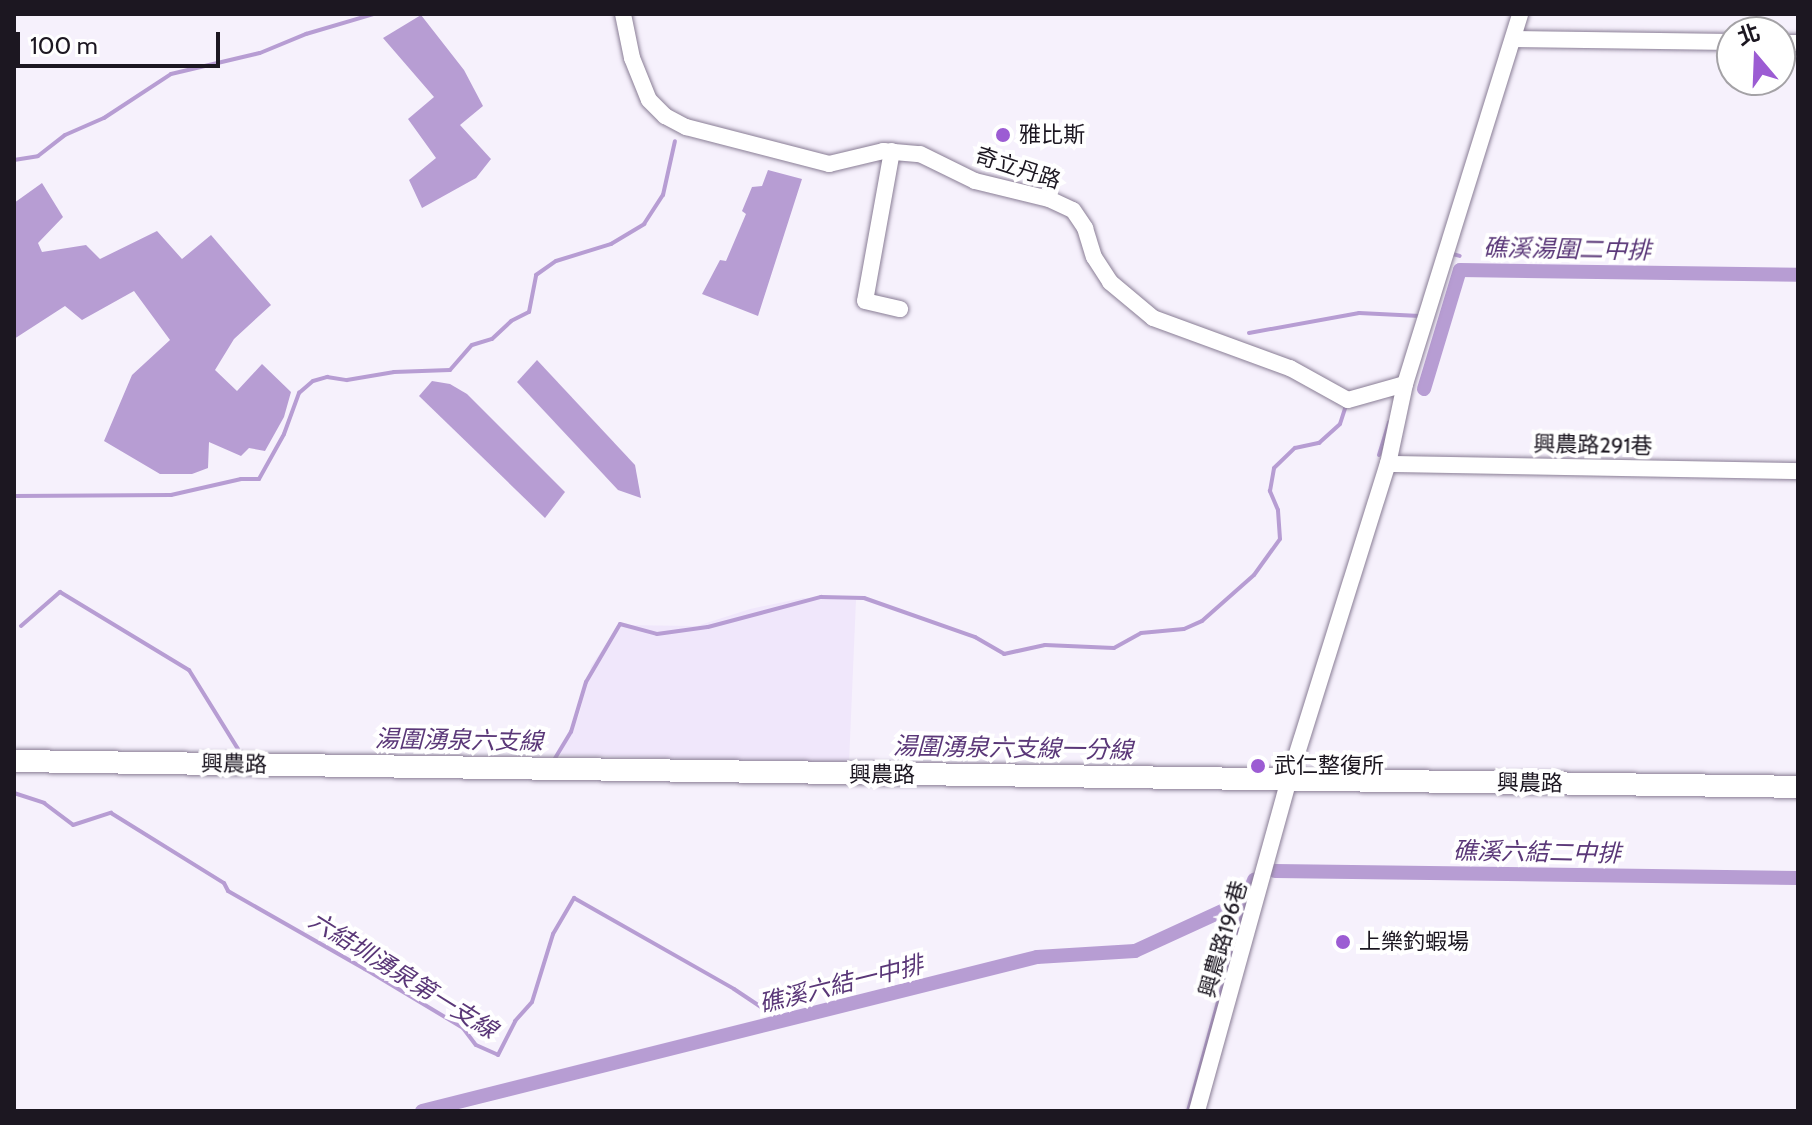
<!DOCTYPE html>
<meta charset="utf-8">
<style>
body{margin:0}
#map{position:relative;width:1812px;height:1125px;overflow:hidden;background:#f6f1fc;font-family:Cabin,"Noto Sans TC",sans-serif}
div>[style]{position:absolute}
.built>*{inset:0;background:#f0e7fb}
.water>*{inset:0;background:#b79dd3}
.stream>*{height:4px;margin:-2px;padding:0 2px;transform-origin:2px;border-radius:2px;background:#b79dd3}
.canal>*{height:14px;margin:-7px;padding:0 7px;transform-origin:7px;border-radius:7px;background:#b79dd3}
.roads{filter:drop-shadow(0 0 2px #897d95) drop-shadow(0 0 2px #897d95)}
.street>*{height:16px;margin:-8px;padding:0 8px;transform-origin:8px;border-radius:8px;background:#fff}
.secondary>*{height:22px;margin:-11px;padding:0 11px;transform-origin:11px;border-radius:11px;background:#fff}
.dots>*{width:22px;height:22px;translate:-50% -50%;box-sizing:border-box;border:4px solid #fff;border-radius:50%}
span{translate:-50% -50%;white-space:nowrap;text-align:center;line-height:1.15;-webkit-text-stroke:8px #fff;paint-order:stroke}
.poi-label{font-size:22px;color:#1c1721}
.left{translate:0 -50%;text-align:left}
.street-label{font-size:22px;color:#1c1721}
.water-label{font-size:24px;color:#5a3778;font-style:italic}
.frame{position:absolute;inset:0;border:16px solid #1c1721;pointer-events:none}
.north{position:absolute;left:1716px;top:16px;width:80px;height:80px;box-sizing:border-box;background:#fff;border:2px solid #a4a2a6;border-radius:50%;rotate:341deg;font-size:22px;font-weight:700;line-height:32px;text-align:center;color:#1c1721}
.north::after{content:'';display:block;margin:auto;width:28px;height:36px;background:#9c5cd3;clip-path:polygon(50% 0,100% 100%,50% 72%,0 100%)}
.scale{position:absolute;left:16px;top:32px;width:204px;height:36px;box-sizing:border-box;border:4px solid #1c1721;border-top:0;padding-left:10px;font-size:24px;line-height:28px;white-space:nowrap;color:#1c1721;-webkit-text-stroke:6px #fff;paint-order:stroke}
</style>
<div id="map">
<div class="built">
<div style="clip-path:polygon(803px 598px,856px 600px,849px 763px,560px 755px,579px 715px,591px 666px,619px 625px,697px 626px,750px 609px)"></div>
</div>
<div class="water">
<div style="clip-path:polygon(421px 15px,464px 70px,483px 106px,460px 125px,491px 159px,476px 178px,422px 208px,409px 180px,436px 158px,408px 119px,434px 97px,383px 38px)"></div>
<div style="clip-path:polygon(768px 170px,802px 179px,758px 316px,702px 294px,720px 260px,726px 261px,746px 214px,742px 211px,752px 187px,762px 186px)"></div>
<div style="clip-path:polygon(42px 183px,63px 217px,38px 243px,42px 252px,86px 245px,100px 259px,157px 231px,182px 259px,211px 235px,271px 305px,234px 339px,215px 370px,237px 391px,262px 364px,291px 392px,284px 417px,265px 451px,249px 448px,241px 456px,209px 442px,208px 468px,192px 474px,160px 474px,104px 441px,132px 375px,170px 340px,134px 291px,82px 320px,65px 306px,14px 339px,14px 203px)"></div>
<div style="clip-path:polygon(537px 360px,635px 465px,641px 498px,618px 490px,517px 382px)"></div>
<div style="clip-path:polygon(432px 381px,450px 384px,467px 394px,565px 492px,545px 518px,419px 396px)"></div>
</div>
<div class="stream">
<div style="left:14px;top:160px;width:24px;rotate:-9deg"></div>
<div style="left:38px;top:156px;width:34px;rotate:-38deg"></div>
<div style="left:65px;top:135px;width:43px;rotate:-23.6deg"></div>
<div style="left:104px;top:118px;width:80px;rotate:-33.3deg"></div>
<div style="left:171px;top:74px;width:91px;rotate:-13.3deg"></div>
<div style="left:260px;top:53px;width:50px;rotate:-22.4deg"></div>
<div style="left:306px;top:34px;width:71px;rotate:-16.4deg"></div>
<div style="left:1449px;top:253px;width:11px;rotate:15deg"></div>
<div style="left:1249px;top:333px;width:112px;rotate:-10.3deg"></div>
<div style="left:1359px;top:313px;width:61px;rotate:2.8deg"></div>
<div style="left:1379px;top:455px;width:34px;rotate:-73deg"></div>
<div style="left:14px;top:496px;width:157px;rotate:-0.4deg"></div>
<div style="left:171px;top:495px;width:72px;rotate:-12.9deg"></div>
<div style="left:241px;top:479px;width:18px"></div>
<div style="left:259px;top:479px;width:51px;rotate:-60.9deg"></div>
<div style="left:284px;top:434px;width:44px;rotate:-69.9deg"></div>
<div style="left:299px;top:393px;width:18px;rotate:-41deg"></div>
<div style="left:313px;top:381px;width:15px;rotate:-16deg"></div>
<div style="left:327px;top:377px;width:20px;rotate:9deg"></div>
<div style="left:347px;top:380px;width:48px;rotate:-9.7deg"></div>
<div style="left:394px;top:372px;width:56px;rotate:-2deg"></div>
<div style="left:450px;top:370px;width:33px;rotate:-49deg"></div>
<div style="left:472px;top:345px;width:21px;rotate:-17deg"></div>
<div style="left:492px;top:339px;width:26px;rotate:-43deg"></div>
<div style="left:511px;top:321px;width:20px;rotate:-27deg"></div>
<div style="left:529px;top:312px;width:38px;rotate:-79deg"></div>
<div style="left:536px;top:275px;width:24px;rotate:-35deg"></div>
<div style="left:556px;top:261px;width:58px;rotate:-17.2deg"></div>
<div style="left:611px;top:244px;width:39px;rotate:-31deg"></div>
<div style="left:644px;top:224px;width:35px;rotate:-57deg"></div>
<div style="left:663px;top:195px;width:55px;rotate:-77.5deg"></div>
<div style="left:21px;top:626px;width:52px;rotate:-41.1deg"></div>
<div style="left:60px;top:592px;width:151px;rotate:31.2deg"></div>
<div style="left:189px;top:670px;width:99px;rotate:58.2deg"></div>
<div style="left:241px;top:754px;width:4px"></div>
<div style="left:554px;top:760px;width:33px;rotate:-59deg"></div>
<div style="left:571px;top:732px;width:52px;rotate:-73.3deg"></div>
<div style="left:586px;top:682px;width:67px;rotate:-59.6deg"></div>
<div style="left:620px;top:624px;width:38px;rotate:15deg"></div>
<div style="left:657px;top:634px;width:51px;rotate:-7.8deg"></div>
<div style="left:708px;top:627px;width:117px;rotate:-14.9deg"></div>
<div style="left:821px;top:597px;width:43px;rotate:1.3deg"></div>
<div style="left:864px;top:598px;width:118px;rotate:19.4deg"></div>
<div style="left:975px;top:637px;width:34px;rotate:30deg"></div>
<div style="left:1004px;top:654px;width:42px;rotate:-12.4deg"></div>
<div style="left:1045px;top:645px;width:69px;rotate:2.5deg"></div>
<div style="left:1114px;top:648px;width:31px;rotate:-29deg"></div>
<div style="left:1141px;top:633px;width:43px;rotate:-5.3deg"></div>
<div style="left:1184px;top:629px;width:20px;rotate:-24deg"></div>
<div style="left:1202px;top:621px;width:69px;rotate:-41.5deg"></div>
<div style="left:1254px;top:575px;width:44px;rotate:-54.2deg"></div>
<div style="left:1280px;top:539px;width:29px;rotate:-94deg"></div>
<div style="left:1278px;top:510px;width:21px;rotate:-113deg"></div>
<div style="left:1270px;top:491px;width:23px;rotate:-80deg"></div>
<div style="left:1274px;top:468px;width:29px;rotate:-44deg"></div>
<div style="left:1295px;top:448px;width:25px;rotate:-12deg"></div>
<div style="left:1319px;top:443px;width:28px;rotate:-42deg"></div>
<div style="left:1340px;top:424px;width:20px;rotate:-72deg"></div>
<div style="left:14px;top:793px;width:32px;rotate:18deg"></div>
<div style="left:44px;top:803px;width:36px;rotate:37deg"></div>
<div style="left:73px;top:825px;width:40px;rotate:-18deg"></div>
<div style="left:111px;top:813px;width:133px;rotate:31.8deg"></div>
<div style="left:224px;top:883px;width:9px;rotate:63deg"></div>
<div style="left:228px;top:891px;width:158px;rotate:29.7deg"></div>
<div style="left:365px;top:969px;width:114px;rotate:31deg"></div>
<div style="left:463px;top:1028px;width:21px;rotate:53deg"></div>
<div style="left:476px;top:1045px;width:24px;rotate:24deg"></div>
<div style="left:498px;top:1055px;width:38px;rotate:-63deg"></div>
<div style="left:515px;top:1021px;width:25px;rotate:-48deg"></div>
<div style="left:532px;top:1002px;width:71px;rotate:-72.8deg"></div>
<div style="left:553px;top:934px;width:42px;rotate:-59.7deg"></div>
<div style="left:574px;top:898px;width:184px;rotate:29.6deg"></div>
<div style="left:734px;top:989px;width:58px;rotate:33.7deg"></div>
<div style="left:1188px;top:1111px;width:219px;rotate:-74.6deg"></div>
</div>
<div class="canal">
<div style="left:1424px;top:389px;width:124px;rotate:-73.2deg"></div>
<div style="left:1460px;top:270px;width:338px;rotate:0.8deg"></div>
<div style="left:1275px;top:871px;width:523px;rotate:0.77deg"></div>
<div style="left:422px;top:1111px;width:634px;rotate:-14.06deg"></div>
<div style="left:1037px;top:957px;width:98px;rotate:-3.5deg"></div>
<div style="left:1135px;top:951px;width:122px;rotate:-24.7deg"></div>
<div style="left:1246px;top:900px;width:22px;rotate:-68deg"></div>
</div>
<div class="roads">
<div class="street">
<div style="left:623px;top:14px;width:45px;rotate:78.4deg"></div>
<div style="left:632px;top:58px;width:45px;rotate:68deg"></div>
<div style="left:649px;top:100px;width:23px;rotate:45deg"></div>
<div style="left:665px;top:116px;width:24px;rotate:28deg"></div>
<div style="left:686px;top:127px;width:148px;rotate:14.5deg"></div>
<div style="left:829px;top:164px;width:56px;rotate:-13.5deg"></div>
<div style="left:883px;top:151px;width:37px;rotate:5deg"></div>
<div style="left:920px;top:154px;width:61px;rotate:26.1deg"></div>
<div style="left:975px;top:181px;width:76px;rotate:13.7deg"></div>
<div style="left:1049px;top:199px;width:26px;rotate:25deg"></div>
<div style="left:1073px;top:210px;width:22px;rotate:56deg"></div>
<div style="left:1085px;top:228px;width:30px;rotate:73deg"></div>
<div style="left:1094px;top:257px;width:30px;rotate:57deg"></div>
<div style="left:1110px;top:282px;width:56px;rotate:39.9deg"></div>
<div style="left:1153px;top:318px;width:146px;rotate:20.1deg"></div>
<div style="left:1290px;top:368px;width:66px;rotate:28.9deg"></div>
<div style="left:1348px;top:400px;width:59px;rotate:-15.7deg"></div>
<div style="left:1513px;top:39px;width:219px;rotate:0.8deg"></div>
<div style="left:1780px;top:43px;width:18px"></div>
<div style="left:892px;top:151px;width:152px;rotate:100.2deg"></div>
<div style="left:865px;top:301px;width:36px;rotate:13deg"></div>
<div style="left:1388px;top:464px;width:410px;rotate:1deg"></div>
<div style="left:1197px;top:1111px;width:345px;rotate:-74.5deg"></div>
<div style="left:1289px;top:779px;width:330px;rotate:-72.6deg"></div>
<div style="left:1388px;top:464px;width:82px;rotate:-78deg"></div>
<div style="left:1405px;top:384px;width:387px;rotate:-72.7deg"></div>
</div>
<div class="secondary">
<div style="left:14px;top:761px;width:1784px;rotate:0.83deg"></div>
</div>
</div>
<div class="dots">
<div style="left:1003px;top:135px;background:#9c5cd3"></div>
<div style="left:1258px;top:766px;background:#9c5cd3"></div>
<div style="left:1343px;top:942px;background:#9c5cd3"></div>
</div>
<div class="poi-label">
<span class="left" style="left:1019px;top:135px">雅比斯</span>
<span class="left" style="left:1274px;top:766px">武仁整復所</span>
<span class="left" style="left:1359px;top:942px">上樂釣蝦場</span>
</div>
<div class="street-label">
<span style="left:1018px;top:168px;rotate:18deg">奇立丹路</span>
<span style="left:1593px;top:445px;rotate:1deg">興農路291巷</span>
<span style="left:234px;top:764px;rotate:1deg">興農路</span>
<span style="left:882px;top:775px">興農路</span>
<span style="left:1530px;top:783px;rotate:1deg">興農路</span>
<span style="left:1223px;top:939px;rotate:-74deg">興農路196巷</span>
</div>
<div class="water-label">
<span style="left:1567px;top:249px;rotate:1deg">礁溪湯圍二中排</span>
<span style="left:459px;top:740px;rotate:1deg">湯圍湧泉六支線</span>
<span style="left:1013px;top:748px;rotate:1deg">湯圍湧泉六支線一分線</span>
<span style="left:1537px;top:852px;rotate:1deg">礁溪六結二中排</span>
<span style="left:403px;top:975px;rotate:32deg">六結圳湧泉第一支線</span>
<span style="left:841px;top:984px;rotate:-14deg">礁溪六結一中排</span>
</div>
<div class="frame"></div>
<div class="north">北</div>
<div class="scale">100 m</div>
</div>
